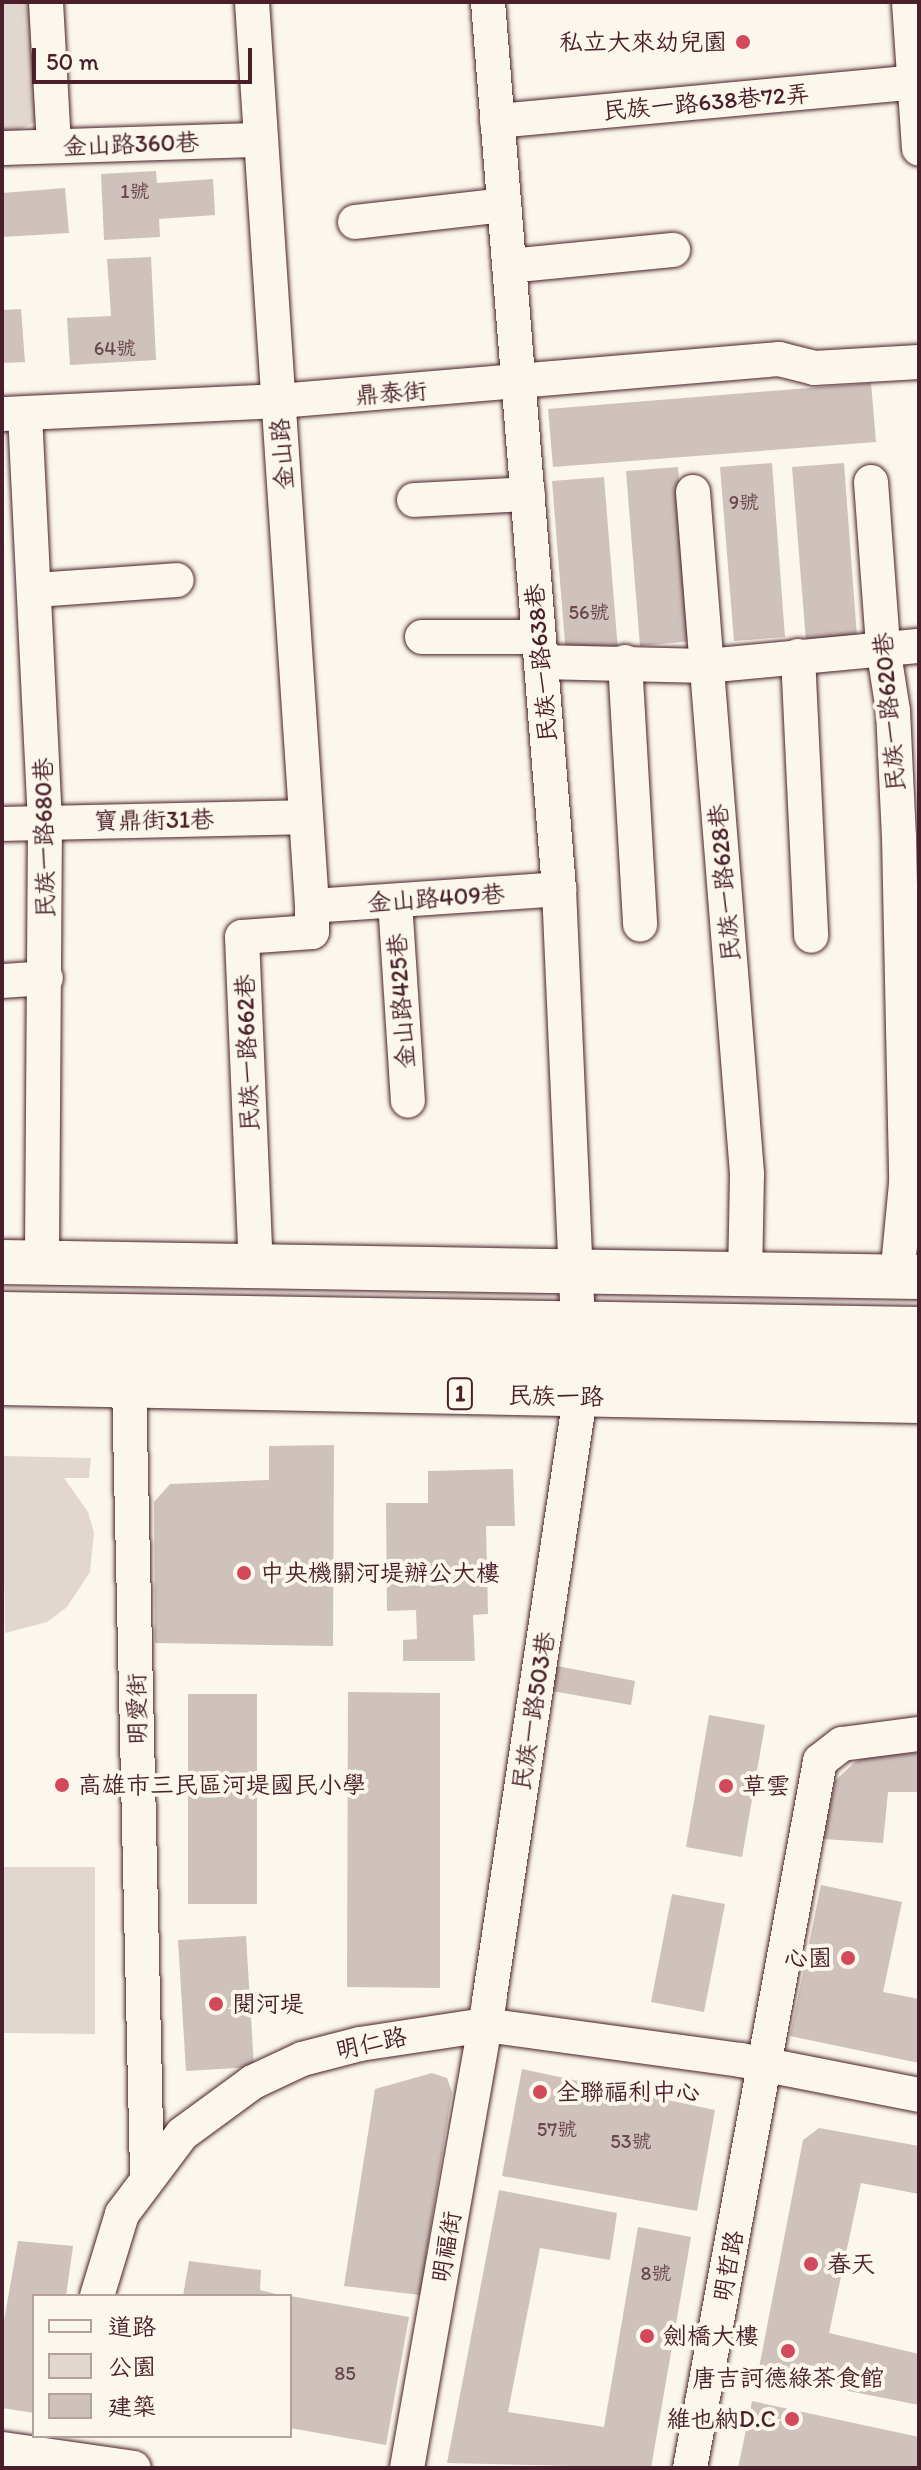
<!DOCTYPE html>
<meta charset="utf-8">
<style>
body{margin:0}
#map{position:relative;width:921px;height:2470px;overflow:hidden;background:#fbf7ec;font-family:Itim,"LXGW WenKai TC",sans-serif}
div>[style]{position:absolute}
.green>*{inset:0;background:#e2d7d0}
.building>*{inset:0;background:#cfc2bc}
.roads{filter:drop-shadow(0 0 2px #4a1f2b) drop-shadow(0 0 2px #4a1f2b)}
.minor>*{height:34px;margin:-17px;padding:0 17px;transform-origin:17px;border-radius:17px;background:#fbf7ec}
.major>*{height:44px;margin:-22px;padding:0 22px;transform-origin:22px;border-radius:22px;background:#fbf7ec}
.dots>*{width:22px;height:22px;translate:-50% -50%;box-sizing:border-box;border:4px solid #fbf7ec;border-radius:50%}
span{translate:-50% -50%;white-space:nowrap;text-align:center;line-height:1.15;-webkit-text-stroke:8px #fbf7ec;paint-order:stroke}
.number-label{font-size:20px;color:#6b484f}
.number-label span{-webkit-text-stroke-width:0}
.shield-label span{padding:2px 6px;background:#fbf7ec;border:2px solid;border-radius:6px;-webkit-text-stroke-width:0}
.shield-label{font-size:22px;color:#4a1f2b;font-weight:700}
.poi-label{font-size:24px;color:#4a1f2b}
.right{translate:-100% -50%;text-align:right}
.left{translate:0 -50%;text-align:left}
.street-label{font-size:24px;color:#4a1f2b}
.frame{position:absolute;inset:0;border:4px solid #4a1f2b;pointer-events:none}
.legend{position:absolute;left:32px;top:2294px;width:260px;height:144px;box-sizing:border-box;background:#fbf7ec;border:2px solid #b4a19f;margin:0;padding:10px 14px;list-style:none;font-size:24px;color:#4a1f2b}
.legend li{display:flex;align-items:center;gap:16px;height:40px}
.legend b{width:40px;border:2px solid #b4a19f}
.scale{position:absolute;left:32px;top:48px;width:220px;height:36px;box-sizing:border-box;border:4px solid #4a1f2b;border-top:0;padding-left:10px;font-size:24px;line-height:28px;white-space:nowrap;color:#4a1f2b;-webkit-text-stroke:6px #fbf7ec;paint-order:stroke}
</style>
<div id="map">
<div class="green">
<div style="clip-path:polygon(2px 2px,32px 2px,38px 120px,7px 137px,2px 137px)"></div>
<div style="clip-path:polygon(2px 1456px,91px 1458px,89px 1478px,64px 1478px,88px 1512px,94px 1532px,90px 1572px,67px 1607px,47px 1622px,5px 1633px)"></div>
<div style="clip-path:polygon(2px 1867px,95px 1867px,95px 2034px,2px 2033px)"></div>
</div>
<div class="building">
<div style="clip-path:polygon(156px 171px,157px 183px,213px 179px,215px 215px,159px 219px,160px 237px,104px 240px,101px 174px)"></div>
<div style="clip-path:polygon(65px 188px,69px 233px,2px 237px,2px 193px)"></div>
<div style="clip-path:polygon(151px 257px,156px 360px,70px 365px,67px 318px,111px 316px,107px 259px)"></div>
<div style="clip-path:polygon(21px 309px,25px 362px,2px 363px,2px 310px)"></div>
<div style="clip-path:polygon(871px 383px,876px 442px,553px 467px,548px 409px)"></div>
<div style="clip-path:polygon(772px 463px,785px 637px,734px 641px,720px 467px)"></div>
<div style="clip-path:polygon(844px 463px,857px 637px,806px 641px,792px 467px)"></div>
<div style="clip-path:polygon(678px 467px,692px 641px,640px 646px,626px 471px)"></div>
<div style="clip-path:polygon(604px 477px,618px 651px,566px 656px,552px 481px)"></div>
<div style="clip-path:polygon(334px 1445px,333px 1646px,155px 1643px,154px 1502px,170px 1484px,269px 1480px,269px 1446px)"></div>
<div style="clip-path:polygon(513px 1469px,515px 1526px,486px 1526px,488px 1614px,473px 1615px,475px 1661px,403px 1661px,403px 1640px,417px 1639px,416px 1610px,387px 1611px,386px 1503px,428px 1503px,428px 1471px)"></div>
<div style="clip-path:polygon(557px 1666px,635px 1681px,631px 1705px,552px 1691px)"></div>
<div style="clip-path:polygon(348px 1692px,440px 1693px,440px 1988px,347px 1987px)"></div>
<div style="clip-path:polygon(188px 1694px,257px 1694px,257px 1904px,188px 1904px)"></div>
<div style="clip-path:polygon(709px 1715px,765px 1725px,742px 1857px,686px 1847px)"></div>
<div style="clip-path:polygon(919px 1753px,919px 1792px,888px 1792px,883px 1843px,823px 1839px,835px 1781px,855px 1762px,875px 1754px)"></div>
<div style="clip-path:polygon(821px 1885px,902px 1902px,883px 1992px,919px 1999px,919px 2063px,790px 2036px)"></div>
<div style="clip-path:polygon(672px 1894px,725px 1904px,704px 2012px,651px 2002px)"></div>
<div style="clip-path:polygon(246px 1936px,254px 2067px,186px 2071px,178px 1940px)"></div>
<div style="clip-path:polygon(522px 2069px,715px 2110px,697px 2211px,502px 2176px)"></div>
<div style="clip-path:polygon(432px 2073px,447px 2078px,452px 2092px,420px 2295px,344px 2286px,375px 2089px)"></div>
<div style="clip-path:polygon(819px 2128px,919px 2146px,919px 2194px,861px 2183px,829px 2333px,919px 2354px,919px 2405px,758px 2373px,803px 2140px)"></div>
<div style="clip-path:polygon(499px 2190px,617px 2213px,610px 2260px,540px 2248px,508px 2412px,604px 2427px,638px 2227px,691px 2237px,651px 2468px,447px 2463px)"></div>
<div style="clip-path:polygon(18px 2241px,73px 2246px,66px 2296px,34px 2296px,34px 2413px,2px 2408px,2px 2332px)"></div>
<div style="clip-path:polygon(189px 2261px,261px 2270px,260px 2290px,284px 2296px,183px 2296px)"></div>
<div style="clip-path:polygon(290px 2296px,409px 2317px,386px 2445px,290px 2428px)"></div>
<div style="clip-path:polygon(752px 2401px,919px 2437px,919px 2468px,738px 2468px)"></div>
</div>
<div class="roads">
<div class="minor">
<div style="left:46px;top:2px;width:144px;rotate:86.8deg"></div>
<div style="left:252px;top:2px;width:906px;rotate:86.2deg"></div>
<div style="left:312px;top:906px;width:26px;rotate:90deg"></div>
<div style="left:312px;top:932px;width:70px;rotate:175.9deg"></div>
<div style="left:242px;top:937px;width:328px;rotate:87.6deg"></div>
<div style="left:488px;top:2px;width:890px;rotate:85.42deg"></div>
<div style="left:559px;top:889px;width:435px;rotate:87.5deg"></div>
<div style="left:909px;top:2px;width:147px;rotate:86.1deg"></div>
<div style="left:497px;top:121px;width:419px;rotate:-5.3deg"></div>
<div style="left:2px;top:148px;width:259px;rotate:-1.8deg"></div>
<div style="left:355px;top:222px;width:150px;rotate:-6.5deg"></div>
<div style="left:509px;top:266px;width:165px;rotate:-5.6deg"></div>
<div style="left:2px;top:414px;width:277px;rotate:-2.7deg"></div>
<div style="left:279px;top:401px;width:502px;rotate:-4.8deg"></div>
<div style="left:779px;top:359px;width:36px;rotate:14deg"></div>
<div style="left:814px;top:368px;width:105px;rotate:-3.3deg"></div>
<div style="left:25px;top:414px;width:409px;rotate:87.2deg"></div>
<div style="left:45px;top:823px;width:439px;rotate:90.4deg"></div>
<div style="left:871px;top:482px;width:165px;rotate:85.8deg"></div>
<div style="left:883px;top:647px;width:65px;rotate:81.1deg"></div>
<div style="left:893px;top:711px;width:126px;rotate:87.3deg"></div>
<div style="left:899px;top:837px;width:347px;rotate:88.8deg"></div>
<div style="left:906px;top:1184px;width:93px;rotate:95.5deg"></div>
<div style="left:693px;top:492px;width:684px;rotate:85.47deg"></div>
<div style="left:747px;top:1174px;width:100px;rotate:91.1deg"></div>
<div style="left:414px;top:500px;width:114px;rotate:-3deg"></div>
<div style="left:35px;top:590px;width:142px;rotate:-4deg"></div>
<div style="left:422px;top:637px;width:117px"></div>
<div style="left:798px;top:656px;width:280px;rotate:87.3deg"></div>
<div style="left:541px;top:662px;width:165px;rotate:1.4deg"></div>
<div style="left:706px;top:666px;width:214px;rotate:-5.4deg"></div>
<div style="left:625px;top:662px;width:263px;rotate:86.7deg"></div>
<div style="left:2px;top:824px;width:304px;rotate:-1.3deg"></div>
<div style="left:395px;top:901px;width:200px;rotate:86.3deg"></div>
<div style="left:312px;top:906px;width:248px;rotate:-3.9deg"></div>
<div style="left:2px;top:981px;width:44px;rotate:-3.9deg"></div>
<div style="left:129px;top:1386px;width:789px;rotate:88.69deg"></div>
<div style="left:97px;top:2296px;width:86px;rotate:-73deg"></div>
<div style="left:122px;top:2214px;width:100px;rotate:-53.1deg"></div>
<div style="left:182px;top:2134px;width:88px;rotate:-36.2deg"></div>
<div style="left:253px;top:2082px;width:54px;rotate:-25.1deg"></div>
<div style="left:302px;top:2059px;width:60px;rotate:-14.5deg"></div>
<div style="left:360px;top:2044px;width:126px;rotate:-8.6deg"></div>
<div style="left:485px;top:2025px;width:258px;rotate:7.8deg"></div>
<div style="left:741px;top:2060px;width:181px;rotate:11.1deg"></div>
<div style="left:2px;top:2449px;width:133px;rotate:8.2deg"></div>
<div style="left:407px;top:2468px;width:474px;rotate:-80deg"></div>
<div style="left:489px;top:2001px;width:611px;rotate:-81.43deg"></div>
<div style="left:690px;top:2468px;width:719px;rotate:-79.58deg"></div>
<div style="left:820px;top:1761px;width:28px;rotate:-38deg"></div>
<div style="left:842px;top:1744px;width:78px;rotate:-7.4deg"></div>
</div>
<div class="major">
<div style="left:2px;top:1262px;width:917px;rotate:0.94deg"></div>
<div style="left:2px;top:1314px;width:917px;rotate:0.94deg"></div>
<div style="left:2px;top:1348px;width:917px;rotate:1.19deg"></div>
<div style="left:2px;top:1383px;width:917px;rotate:1.12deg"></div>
</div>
</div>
<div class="dots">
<div style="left:743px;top:42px;background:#d1495b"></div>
<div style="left:244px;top:1573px;background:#d1495b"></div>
<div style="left:62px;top:1785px;background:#d1495b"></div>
<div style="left:726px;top:1786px;background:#d1495b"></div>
<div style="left:848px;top:1958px;background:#d1495b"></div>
<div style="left:216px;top:2004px;background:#d1495b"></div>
<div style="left:540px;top:2092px;background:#d1495b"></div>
<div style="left:811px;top:2264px;background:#d1495b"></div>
<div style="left:647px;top:2336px;background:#d1495b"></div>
<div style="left:788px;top:2351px;background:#d1495b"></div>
<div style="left:792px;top:2419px;background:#d1495b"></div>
</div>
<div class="number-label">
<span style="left:135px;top:191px">1號</span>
<span style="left:115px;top:348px">64號</span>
<span style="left:744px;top:502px">9號</span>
<span style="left:589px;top:612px">56號</span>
<span style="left:557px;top:2129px">57號</span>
<span style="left:631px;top:2141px">53號</span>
<span style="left:656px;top:2273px">8號</span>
<span style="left:345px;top:2373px">85</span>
</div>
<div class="shield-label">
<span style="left:460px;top:1394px">1</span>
</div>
<div class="poi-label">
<span class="right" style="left:727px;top:42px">私立大來幼兒園</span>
<span class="left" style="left:260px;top:1573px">中央機關河堤辦公大樓</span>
<span class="left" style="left:78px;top:1785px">高雄市三民區河堤國民小學</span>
<span class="left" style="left:742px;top:1786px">草雲</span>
<span class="right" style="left:832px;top:1958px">心園</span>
<span class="left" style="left:232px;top:2004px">閱河堤</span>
<span class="left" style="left:556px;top:2092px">全聯福利中心</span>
<span class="left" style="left:827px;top:2264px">春天</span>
<span class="left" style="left:663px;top:2336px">劍橋大樓</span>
<span style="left:788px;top:2378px">唐吉訶德綠茶食館</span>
<span class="right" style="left:776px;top:2419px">維也納D.C</span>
</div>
<div class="street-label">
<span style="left:706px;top:102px;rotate:-5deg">民族一路638巷72弄</span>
<span style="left:131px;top:144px;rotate:-2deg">金山路360巷</span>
<span style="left:391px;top:393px;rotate:-4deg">鼎泰街</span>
<span style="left:282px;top:454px;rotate:-94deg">金山路</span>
<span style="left:541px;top:663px;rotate:-95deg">民族一路638巷</span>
<span style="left:889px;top:712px;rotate:-95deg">民族一路620巷</span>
<span style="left:154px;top:820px;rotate:-1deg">寶鼎街31巷</span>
<span style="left:44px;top:838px;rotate:-91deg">民族一路680巷</span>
<span style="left:724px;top:883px;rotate:-95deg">民族一路628巷</span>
<span style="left:436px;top:898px;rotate:-4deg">金山路409巷</span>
<span style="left:401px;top:1001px;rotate:-94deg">金山路425巷</span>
<span style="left:247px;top:1053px;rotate:-92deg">民族一路662巷</span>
<span style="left:556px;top:1396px;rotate:1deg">民族一路</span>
<span style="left:137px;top:1709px;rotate:-91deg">明愛街</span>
<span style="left:533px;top:1711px;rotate:-81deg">民族一路503巷</span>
<span style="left:371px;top:2043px;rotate:-12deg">明仁路</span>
<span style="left:446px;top:2247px;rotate:-80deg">明福街</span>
<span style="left:728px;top:2266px;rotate:-79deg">明哲路</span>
</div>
<div class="frame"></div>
<ul class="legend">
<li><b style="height:10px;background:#fbf7ec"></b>道路</li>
<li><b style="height:22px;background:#e2d7d0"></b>公園</li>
<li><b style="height:22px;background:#cfc2bc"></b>建築</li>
</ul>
<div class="scale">50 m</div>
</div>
